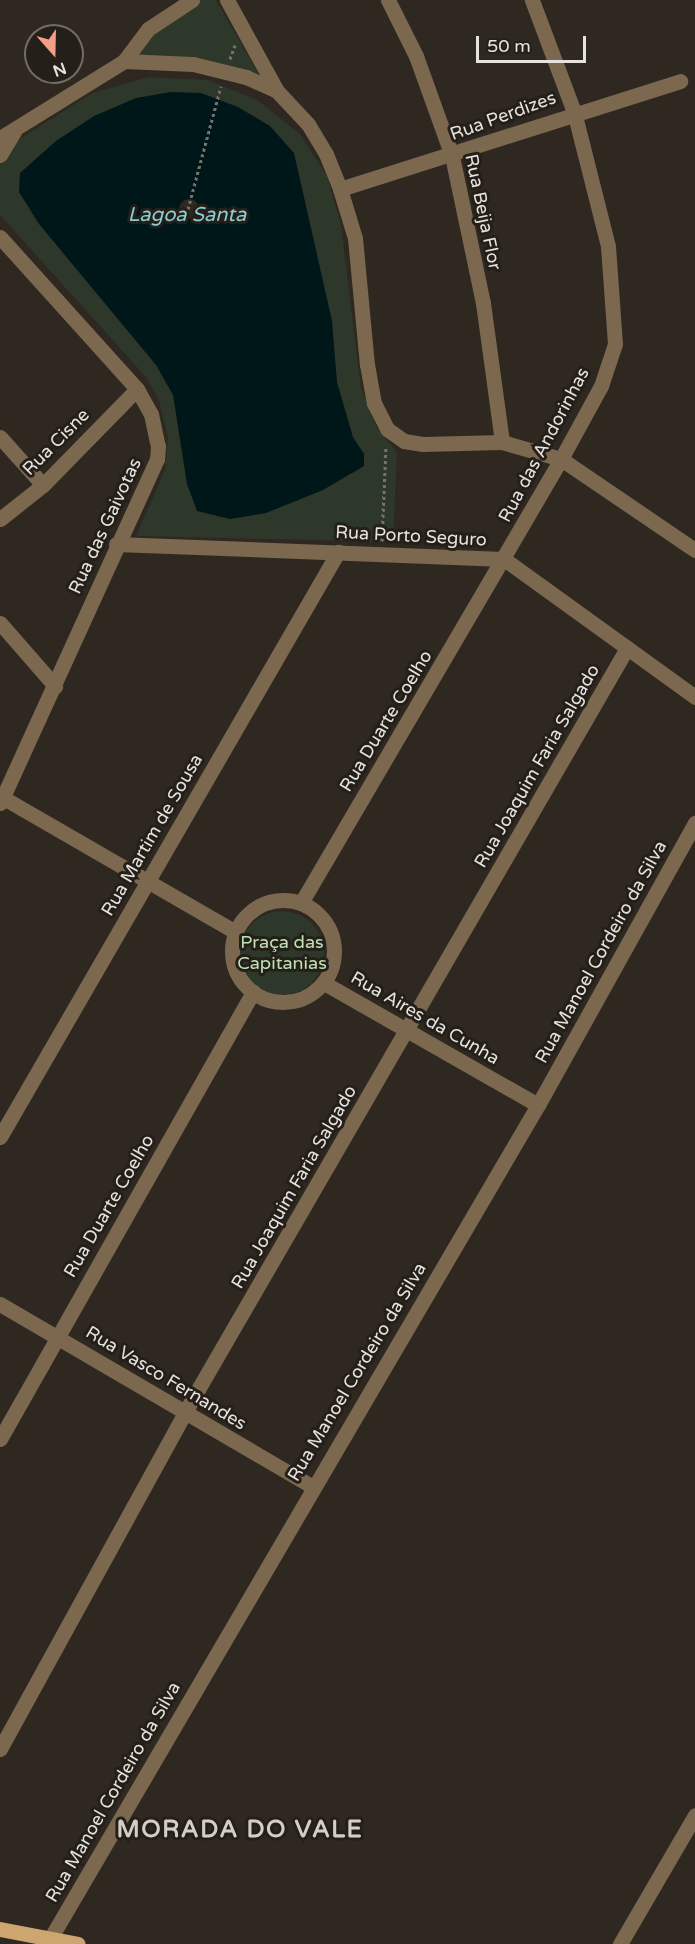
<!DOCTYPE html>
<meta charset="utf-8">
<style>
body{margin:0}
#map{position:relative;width:695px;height:1944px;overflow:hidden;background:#2e2821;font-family:"Varela Round",sans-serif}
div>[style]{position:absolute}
.green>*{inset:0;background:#2d372a}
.round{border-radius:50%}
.water>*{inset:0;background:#00171a}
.pier>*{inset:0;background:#2e2821}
.path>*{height:3px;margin-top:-1.5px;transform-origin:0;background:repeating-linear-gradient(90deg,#77726c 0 3px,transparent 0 6px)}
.minor>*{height:15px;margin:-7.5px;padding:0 7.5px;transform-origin:7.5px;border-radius:7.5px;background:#7b684e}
.minor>.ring{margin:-7.5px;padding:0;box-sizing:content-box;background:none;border:15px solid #7b684e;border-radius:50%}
.major>*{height:15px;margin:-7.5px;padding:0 7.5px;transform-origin:7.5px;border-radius:7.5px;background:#cda56f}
span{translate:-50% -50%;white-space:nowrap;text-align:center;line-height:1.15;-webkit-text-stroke:6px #241f18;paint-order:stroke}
.street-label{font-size:18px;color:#e6e2de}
.park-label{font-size:18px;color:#bfe1b5}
.water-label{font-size:20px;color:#89ced5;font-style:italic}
.district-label{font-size:24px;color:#d5cec5;font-weight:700;letter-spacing:1.5px}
.north{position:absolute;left:24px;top:24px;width:60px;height:60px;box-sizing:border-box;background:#241f18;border:2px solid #726d67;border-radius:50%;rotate:160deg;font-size:16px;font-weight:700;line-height:24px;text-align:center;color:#e6e2de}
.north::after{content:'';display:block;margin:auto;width:21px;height:27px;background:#f39f85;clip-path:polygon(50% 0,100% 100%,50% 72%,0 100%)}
.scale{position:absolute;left:476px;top:36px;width:110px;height:27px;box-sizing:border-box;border:3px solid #e6e2de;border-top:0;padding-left:8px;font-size:18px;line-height:21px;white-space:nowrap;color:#e6e2de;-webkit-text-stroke:4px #241f18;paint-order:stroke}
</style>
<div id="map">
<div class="green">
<div style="clip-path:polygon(203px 0,216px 0,261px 78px,136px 57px,163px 24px)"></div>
<div style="clip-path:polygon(149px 77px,208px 80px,257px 100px,299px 133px,327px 176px,341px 225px,361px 388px,376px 426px,397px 453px,393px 542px,136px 536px,165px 470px,168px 438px,159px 400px,146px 377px,0 215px,0 164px,20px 139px,92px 93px)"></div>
<div class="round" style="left:240px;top:911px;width:84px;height:84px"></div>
</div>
<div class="water">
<div style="clip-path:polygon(171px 92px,201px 93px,238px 107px,270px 126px,294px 153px,332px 321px,337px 382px,353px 437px,364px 454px,364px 466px,323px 490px,266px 513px,230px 519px,197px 511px,187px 484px,173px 395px,156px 365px,39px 224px,19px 192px,20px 173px,56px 141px,94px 116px,136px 98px)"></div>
</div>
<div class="pier">
<div class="round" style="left:179px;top:199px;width:20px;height:20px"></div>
</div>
<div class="path">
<div style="left:230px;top:59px;width:15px;rotate:-70deg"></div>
<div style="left:188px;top:209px;width:127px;rotate:-75deg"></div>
<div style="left:382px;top:541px;width:95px;rotate:-87.6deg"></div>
</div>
<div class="minor">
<div style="left:227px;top:0;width:104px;rotate:61.2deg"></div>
<div style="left:388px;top:0;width:63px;rotate:63.4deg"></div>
<div style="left:416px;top:56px;width:106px;rotate:70.2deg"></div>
<div style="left:452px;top:156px;width:150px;rotate:78.1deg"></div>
<div style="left:483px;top:303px;width:140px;rotate:82.2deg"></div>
<div style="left:124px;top:61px;width:40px;rotate:-53deg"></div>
<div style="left:148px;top:29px;width:53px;rotate:-33.4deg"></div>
<div style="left:0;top:138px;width:146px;rotate:-31.8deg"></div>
<div style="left:124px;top:61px;width:69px;rotate:2.5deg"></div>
<div style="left:193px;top:64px;width:55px;rotate:13.8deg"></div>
<div style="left:246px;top:77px;width:34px;rotate:24deg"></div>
<div style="left:277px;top:91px;width:45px;rotate:46.8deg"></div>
<div style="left:308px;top:124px;width:35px;rotate:59deg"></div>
<div style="left:326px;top:154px;width:38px;rotate:68deg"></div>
<div style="left:340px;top:189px;width:51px;rotate:73deg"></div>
<div style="left:355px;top:238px;width:127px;rotate:84.6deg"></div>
<div style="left:367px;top:364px;width:40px;rotate:80deg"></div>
<div style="left:374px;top:403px;width:29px;rotate:63deg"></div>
<div style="left:387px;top:429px;width:21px;rotate:35deg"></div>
<div style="left:404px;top:441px;width:19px;rotate:9deg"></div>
<div style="left:423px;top:444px;width:79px;rotate:-1.5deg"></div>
<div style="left:502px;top:442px;width:61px;rotate:16.1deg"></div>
<div style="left:561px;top:459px;width:162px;rotate:34.2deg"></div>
<div style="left:0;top:155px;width:27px;rotate:-59deg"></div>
<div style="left:340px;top:189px;width:357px;rotate:-17.6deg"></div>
<div style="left:0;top:237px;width:205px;rotate:48deg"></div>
<div style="left:137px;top:389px;width:29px;rotate:61deg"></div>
<div style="left:151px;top:414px;width:33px;rotate:78deg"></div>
<div style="left:158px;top:446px;width:13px;rotate:94deg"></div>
<div style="left:157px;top:459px;width:378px;rotate:114.5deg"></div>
<div style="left:0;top:437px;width:64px;rotate:48.1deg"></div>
<div style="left:0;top:519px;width:55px;rotate:-38.3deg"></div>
<div style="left:43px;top:485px;width:134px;rotate:-45.6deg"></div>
<div style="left:116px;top:544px;width:388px;rotate:2.2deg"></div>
<div style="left:504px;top:559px;width:236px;rotate:35.8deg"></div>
<div style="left:0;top:623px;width:84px;rotate:48.9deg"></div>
<div style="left:0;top:796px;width:272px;rotate:30deg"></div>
<div class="ring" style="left:232px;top:900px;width:87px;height:87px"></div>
<div style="left:301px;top:903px;width:515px;rotate:-59.65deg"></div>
<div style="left:561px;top:459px;width:83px;rotate:-61.3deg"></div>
<div style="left:601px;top:386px;width:44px;rotate:-71.6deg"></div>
<div style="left:615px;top:344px;width:98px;rotate:-94.1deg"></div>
<div style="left:608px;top:246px;width:138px;rotate:-104.2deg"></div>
<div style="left:574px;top:112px;width:120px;rotate:-110.6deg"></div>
<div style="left:324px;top:983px;width:246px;rotate:29.7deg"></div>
<div style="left:0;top:1137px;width:676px;rotate:-59.98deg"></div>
<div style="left:0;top:1304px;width:361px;rotate:30.3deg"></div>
<div style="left:0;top:1439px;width:514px;rotate:-60.49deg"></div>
<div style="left:0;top:1749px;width:384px;rotate:-61.2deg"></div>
<div style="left:185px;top:1412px;width:883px;rotate:-59.95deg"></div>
<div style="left:50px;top:1939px;width:966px;rotate:-59.67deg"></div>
<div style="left:538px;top:1105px;width:323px;rotate:-60.9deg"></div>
<div style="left:620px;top:1944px;width:149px;rotate:-59.8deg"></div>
</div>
<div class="major">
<div style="left:0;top:1929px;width:79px;rotate:10.9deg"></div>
</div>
<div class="street-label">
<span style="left:503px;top:116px;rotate:-20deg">Rua Perdizes</span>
<span style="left:483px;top:212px;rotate:78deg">Rua Beija Flor</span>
<span style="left:56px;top:442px;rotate:-45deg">Rua Cisne</span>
<span style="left:544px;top:445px;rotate:-62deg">Rua das Andorinhas</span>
<span style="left:105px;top:526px;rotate:-65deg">Rua das Gaivotas</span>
<span style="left:411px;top:536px;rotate:3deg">Rua Porto Seguro</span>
<span style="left:386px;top:721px;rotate:-59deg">Rua Duarte Coelho</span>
<span style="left:537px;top:766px;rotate:-60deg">Rua Joaquim Faria Salgado</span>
<span style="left:152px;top:835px;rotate:-60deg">Rua Martim de Sousa</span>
<span style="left:601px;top:952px;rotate:-61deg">Rua Manoel Cordeiro da Silva</span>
<span style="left:425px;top:1018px;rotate:30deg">Rua Aires da Cunha</span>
<span style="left:294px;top:1187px;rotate:-60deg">Rua Joaquim Faria Salgado</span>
<span style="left:109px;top:1206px;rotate:-60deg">Rua Duarte Coelho</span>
<span style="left:357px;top:1372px;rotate:-59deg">Rua Manoel Cordeiro da Silva</span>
<span style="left:166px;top:1378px;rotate:31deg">Rua Vasco Fernandes</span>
<span style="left:113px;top:1792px;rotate:-60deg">Rua Manoel Cordeiro da Silva</span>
</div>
<div class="park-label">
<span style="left:282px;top:953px">Praça das<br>Capitanias</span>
</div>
<div class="water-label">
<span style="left:187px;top:215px">Lagoa Santa</span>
</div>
<div class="district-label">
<span style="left:240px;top:1830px">MORADA DO VALE</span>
</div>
<div class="north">N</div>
<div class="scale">50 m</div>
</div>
